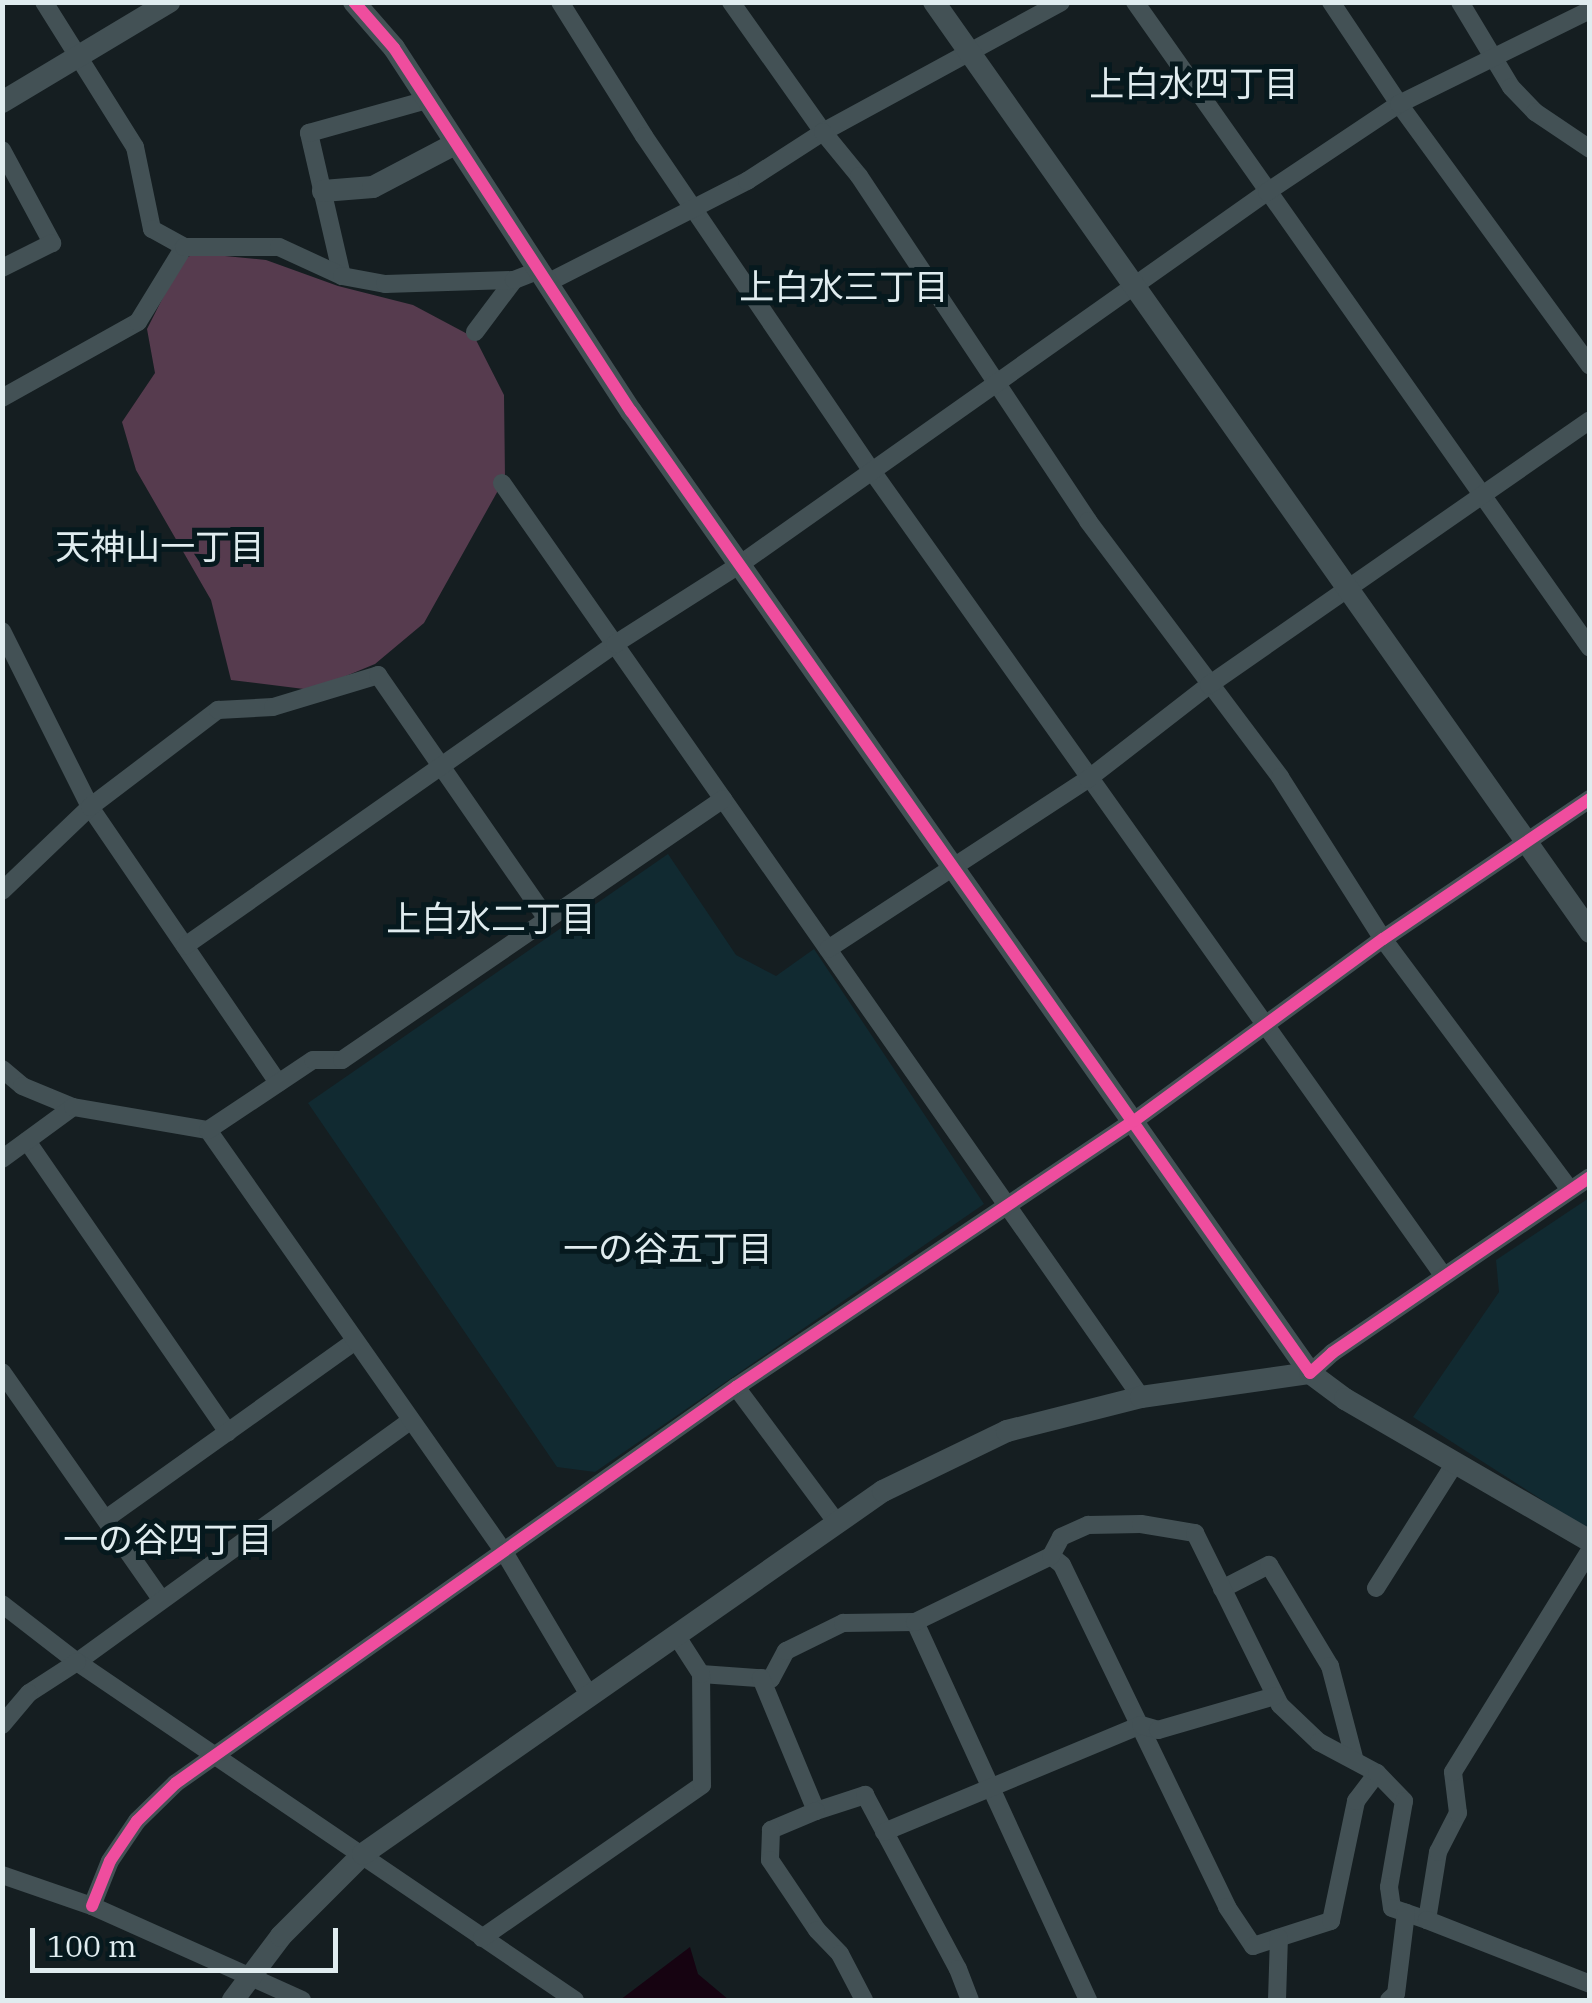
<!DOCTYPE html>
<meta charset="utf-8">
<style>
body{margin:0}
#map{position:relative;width:1592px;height:2003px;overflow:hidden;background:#151e21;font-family:"IBM Plex Serif","Noto Sans JP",serif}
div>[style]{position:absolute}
.built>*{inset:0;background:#112a31}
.forest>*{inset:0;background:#563b4e}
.water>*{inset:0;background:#160311}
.minor>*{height:18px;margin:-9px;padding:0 9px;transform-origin:9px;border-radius:9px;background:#435155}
.tertiary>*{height:22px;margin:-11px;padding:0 11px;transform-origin:11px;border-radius:11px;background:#435155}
.cycleway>*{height:12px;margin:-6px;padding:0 6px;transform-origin:6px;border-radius:6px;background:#ef4d9e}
span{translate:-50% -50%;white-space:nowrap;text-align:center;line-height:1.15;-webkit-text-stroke:10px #06191e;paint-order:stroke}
.neighbourhood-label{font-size:35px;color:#e0ecef}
.frame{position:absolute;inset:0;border:5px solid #e0ecef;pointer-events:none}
.scale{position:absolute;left:30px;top:1928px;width:308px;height:45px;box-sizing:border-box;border:5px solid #e0ecef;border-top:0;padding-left:12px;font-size:30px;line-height:35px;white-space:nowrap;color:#e0ecef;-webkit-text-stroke:8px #06191e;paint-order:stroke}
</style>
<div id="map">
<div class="built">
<div style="clip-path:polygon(668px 854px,736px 955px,776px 976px,814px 949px,984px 1204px,595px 1472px,557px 1467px,308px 1103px)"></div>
<div style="clip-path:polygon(1589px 1198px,1589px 1530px,1413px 1417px,1499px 1292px,1496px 1260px)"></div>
</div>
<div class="forest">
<div style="clip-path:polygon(194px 253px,266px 260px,338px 286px,413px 305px,475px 338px,504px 395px,505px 478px,424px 623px,375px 664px,312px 690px,231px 680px,211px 600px,136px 470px,122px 422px,155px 373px,147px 329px,181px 262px)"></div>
</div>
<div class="water">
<div style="clip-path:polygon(690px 1947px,698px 1974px,729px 2000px,620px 2000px)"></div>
</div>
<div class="minor">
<div style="left:44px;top:2px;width:171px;rotate:57.9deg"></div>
<div style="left:135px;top:147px;width:84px;rotate:78.3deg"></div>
<div style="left:152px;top:229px;width:37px;rotate:29deg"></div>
<div style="left:560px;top:2px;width:158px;rotate:57.9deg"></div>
<div style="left:644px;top:136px;width:405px;rotate:55.8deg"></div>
<div style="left:872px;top:471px;width:986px;rotate:54.62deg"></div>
<div style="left:731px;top:2px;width:159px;rotate:54.7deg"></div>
<div style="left:823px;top:132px;width:271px;rotate:-28.6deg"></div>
<div style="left:1135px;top:2px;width:790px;rotate:54.84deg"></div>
<div style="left:1331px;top:2px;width:123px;rotate:56.3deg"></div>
<div style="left:1399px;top:104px;width:324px;rotate:53.9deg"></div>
<div style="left:1460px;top:2px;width:99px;rotate:59deg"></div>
<div style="left:1511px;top:87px;width:35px;rotate:46deg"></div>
<div style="left:1535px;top:112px;width:66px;rotate:33.9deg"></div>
<div style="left:2px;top:150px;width:106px;rotate:61.7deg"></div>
<div style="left:52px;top:243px;width:56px;rotate:153.4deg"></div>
<div style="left:342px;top:276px;width:147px;rotate:-103deg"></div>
<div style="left:309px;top:133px;width:123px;rotate:-15.6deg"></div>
<div style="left:547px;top:283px;width:225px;rotate:-27deg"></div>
<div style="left:747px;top:181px;width:90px;rotate:-32.8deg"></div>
<div style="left:823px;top:132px;width:57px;rotate:50.7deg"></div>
<div style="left:859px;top:176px;width:414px;rotate:56.4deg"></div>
<div style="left:1088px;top:521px;width:320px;rotate:53.1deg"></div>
<div style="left:1280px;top:777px;width:192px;rotate:57.6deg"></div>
<div style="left:1383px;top:939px;width:313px;rotate:53.3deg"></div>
<div style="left:475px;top:332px;width:65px;rotate:-53.1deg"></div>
<div style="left:2px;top:398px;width:156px;rotate:-29.2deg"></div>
<div style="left:138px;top:322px;width:88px;rotate:-58.5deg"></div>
<div style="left:184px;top:247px;width:95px"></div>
<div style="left:279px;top:247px;width:69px;rotate:24.7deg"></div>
<div style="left:342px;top:276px;width:44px;rotate:10.5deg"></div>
<div style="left:385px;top:284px;width:129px;rotate:-1.8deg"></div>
<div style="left:514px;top:280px;width:28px;rotate:-21deg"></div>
<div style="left:502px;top:483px;width:1115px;rotate:55.04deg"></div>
<div style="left:2px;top:631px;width:197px;rotate:63.4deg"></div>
<div style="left:90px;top:807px;width:334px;rotate:55.7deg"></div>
<div style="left:2px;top:891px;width:122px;rotate:-43.7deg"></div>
<div style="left:90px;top:807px;width:161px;rotate:-37.2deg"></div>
<div style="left:218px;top:710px;width:55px;rotate:-3.1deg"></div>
<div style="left:273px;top:707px;width:110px;rotate:-16.9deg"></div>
<div style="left:378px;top:675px;width:297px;rotate:55.3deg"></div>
<div style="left:185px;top:946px;width:525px;rotate:-35.08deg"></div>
<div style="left:615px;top:644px;width:147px;rotate:-32.5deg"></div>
<div style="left:739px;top:565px;width:646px;rotate:-35.24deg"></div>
<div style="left:1267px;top:192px;width:159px;rotate:-33.7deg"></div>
<div style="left:1399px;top:104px;width:213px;rotate:-26.2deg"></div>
<div style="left:828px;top:949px;width:311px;rotate:-33.2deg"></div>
<div style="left:1088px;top:779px;width:153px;rotate:-37.8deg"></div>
<div style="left:1209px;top:685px;width:464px;rotate:-34.8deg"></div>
<div style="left:2px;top:1069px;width:26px;rotate:40deg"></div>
<div style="left:22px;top:1086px;width:55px;rotate:22.4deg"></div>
<div style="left:27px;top:1141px;width:354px;rotate:55.4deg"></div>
<div style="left:2px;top:1159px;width:88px;rotate:-36.2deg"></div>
<div style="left:73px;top:1107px;width:137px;rotate:9.7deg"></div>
<div style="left:2px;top:1372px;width:276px;rotate:55deg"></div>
<div style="left:1310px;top:1373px;width:30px;rotate:-42deg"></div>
<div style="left:1332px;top:1353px;width:312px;rotate:-34.3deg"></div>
<div style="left:736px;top:1387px;width:169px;rotate:53.4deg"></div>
<div style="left:410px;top:1421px;width:411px;rotate:144.1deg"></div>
<div style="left:77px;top:1662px;width:602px;rotate:34.17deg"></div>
<div style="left:107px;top:1518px;width:305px;rotate:-35.5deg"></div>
<div style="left:1051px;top:1556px;width:14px;rotate:39deg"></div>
<div style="left:1062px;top:1565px;width:380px;rotate:64.2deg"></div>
<div style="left:1227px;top:1907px;width:47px;rotate:56.3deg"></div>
<div style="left:1253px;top:1946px;width:82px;rotate:-17.8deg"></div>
<div style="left:1331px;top:1921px;width:123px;rotate:-78.2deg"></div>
<div style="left:1356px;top:1801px;width:35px;rotate:-53deg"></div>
<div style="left:1376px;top:1588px;width:148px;rotate:-57.7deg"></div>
<div style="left:1222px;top:1589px;width:53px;rotate:-27.1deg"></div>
<div style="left:1269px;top:1565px;width:118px;rotate:58.9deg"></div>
<div style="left:1330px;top:1666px;width:98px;rotate:75.3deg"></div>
<div style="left:2px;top:1604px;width:95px;rotate:37.7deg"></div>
<div style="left:77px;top:1662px;width:57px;rotate:147.1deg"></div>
<div style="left:29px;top:1693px;width:42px;rotate:130.2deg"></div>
<div style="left:915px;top:1622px;width:416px;rotate:65.4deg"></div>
<div style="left:701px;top:1674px;width:70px;rotate:4.1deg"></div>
<div style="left:771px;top:1679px;width:32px;rotate:-62deg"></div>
<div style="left:786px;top:1651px;width:64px;rotate:-26.2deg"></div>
<div style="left:843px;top:1623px;width:72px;rotate:-0.8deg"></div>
<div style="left:915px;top:1622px;width:151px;rotate:-25.9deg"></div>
<div style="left:1051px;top:1556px;width:21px;rotate:-62deg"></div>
<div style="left:1061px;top:1537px;width:30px;rotate:-24deg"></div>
<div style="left:1088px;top:1525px;width:53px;rotate:-1.1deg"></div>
<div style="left:1141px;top:1524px;width:55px;rotate:9.5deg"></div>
<div style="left:1195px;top:1533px;width:192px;rotate:63.7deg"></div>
<div style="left:1280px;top:1705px;width:54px;rotate:43.5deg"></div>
<div style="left:1319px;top:1742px;width:66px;rotate:28.1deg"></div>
<div style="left:1377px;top:1773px;width:39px;rotate:46deg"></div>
<div style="left:1404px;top:1801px;width:87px;rotate:99.9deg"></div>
<div style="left:1389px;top:1887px;width:21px;rotate:82deg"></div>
<div style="left:1392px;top:1908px;width:37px;rotate:19deg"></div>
<div style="left:1427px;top:1920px;width:69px;rotate:-80.8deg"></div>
<div style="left:1438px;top:1852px;width:44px;rotate:-62.9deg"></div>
<div style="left:1458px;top:1813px;width:41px;rotate:-97deg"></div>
<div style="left:1453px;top:1772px;width:261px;rotate:-58.3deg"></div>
<div style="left:761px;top:1678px;width:144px;rotate:67.5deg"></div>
<div style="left:816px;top:1811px;width:52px;rotate:-18.1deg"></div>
<div style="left:865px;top:1795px;width:197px;rotate:61.9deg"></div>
<div style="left:958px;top:1969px;width:33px;rotate:69deg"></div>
<div style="left:589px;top:1695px;width:166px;rotate:-120.7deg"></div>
<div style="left:504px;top:1552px;width:515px;rotate:-125.05deg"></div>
<div style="left:208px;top:1130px;width:126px;rotate:-33.7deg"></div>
<div style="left:313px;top:1060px;width:29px"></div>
<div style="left:342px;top:1060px;width:462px;rotate:-34.4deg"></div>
<div style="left:816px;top:1811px;width:49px;rotate:157.1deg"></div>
<div style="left:771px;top:1830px;width:30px;rotate:92deg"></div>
<div style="left:770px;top:1860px;width:84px;rotate:56.1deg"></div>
<div style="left:817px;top:1930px;width:33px;rotate:46deg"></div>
<div style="left:840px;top:1954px;width:52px;rotate:62.4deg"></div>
<div style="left:884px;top:1832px;width:278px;rotate:-22.6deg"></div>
<div style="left:1141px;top:1725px;width:18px;rotate:16deg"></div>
<div style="left:1158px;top:1730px;width:122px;rotate:-16.2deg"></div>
<div style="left:2px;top:1875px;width:95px;rotate:19deg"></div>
<div style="left:92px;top:1906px;width:230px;rotate:24.1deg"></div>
<div style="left:92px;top:1906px;width:48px;rotate:-68.2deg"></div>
<div style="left:110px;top:1861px;width:48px;rotate:-56deg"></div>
<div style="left:137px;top:1821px;width:54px;rotate:-44.3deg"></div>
<div style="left:176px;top:1783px;width:686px;rotate:-35.27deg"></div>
<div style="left:736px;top:1387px;width:479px;rotate:-33.8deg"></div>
<div style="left:1134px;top:1121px;width:308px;rotate:-36.2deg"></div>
<div style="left:1383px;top:939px;width:250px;rotate:-34.1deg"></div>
<div style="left:1427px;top:1920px;width:175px;rotate:21.4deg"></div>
<div style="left:482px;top:1938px;width:268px;rotate:-34.8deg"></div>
<div style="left:702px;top:1785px;width:111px;rotate:-90.5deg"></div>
<div style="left:701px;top:1674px;width:46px;rotate:-122.7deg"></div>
<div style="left:1277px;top:2000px;width:62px;rotate:-88.2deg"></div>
<div style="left:1389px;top:2000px;width:9px;rotate:-41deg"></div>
<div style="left:1396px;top:1994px;width:82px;rotate:-83deg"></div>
</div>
<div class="tertiary">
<div style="left:354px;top:2px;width:61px;rotate:49deg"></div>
<div style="left:394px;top:48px;width:434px;rotate:56.9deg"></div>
<div style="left:631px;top:411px;width:1177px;rotate:54.78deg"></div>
<div style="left:934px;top:2px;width:1138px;rotate:54.8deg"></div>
<div style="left:2px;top:102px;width:195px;rotate:-30.9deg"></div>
<div style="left:323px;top:191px;width:50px;rotate:-4.6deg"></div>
<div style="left:373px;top:187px;width:93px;rotate:-27.7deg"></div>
<div style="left:233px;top:2000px;width:80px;rotate:-53.1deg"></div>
<div style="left:281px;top:1936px;width:116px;rotate:-45deg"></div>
<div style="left:363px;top:1854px;width:634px;rotate:-34.92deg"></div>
<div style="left:883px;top:1491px;width:138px;rotate:-25.8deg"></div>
<div style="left:1007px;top:1431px;width:138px;rotate:-14.2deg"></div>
<div style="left:1141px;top:1397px;width:171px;rotate:-8.1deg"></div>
<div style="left:1310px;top:1373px;width:44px;rotate:36.6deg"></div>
<div style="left:1345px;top:1399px;width:283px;rotate:30.1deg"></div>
</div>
<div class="cycleway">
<div style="left:354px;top:2px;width:61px;rotate:49deg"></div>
<div style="left:394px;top:48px;width:434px;rotate:56.9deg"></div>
<div style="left:631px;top:411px;width:1177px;rotate:54.78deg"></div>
<div style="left:1310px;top:1373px;width:30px;rotate:-42deg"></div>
<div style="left:1332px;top:1353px;width:312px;rotate:-34.3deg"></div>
<div style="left:92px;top:1906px;width:48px;rotate:-68.2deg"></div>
<div style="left:110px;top:1861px;width:48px;rotate:-56deg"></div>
<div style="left:137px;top:1821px;width:54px;rotate:-44.3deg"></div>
<div style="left:176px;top:1783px;width:686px;rotate:-35.27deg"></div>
<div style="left:736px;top:1387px;width:479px;rotate:-33.8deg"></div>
<div style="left:1134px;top:1121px;width:308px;rotate:-36.2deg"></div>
<div style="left:1383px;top:939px;width:250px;rotate:-34.1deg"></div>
</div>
<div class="neighbourhood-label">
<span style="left:1194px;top:83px">上白水四丁目</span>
<span style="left:844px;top:286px">上白水三丁目</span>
<span style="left:160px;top:546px">天神山一丁目</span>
<span style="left:491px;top:918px">上白水二丁目</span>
<span style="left:668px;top:1248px">一の谷五丁目</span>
<span style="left:168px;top:1539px">一の谷四丁目</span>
</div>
<div class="frame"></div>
<div class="scale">100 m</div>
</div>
